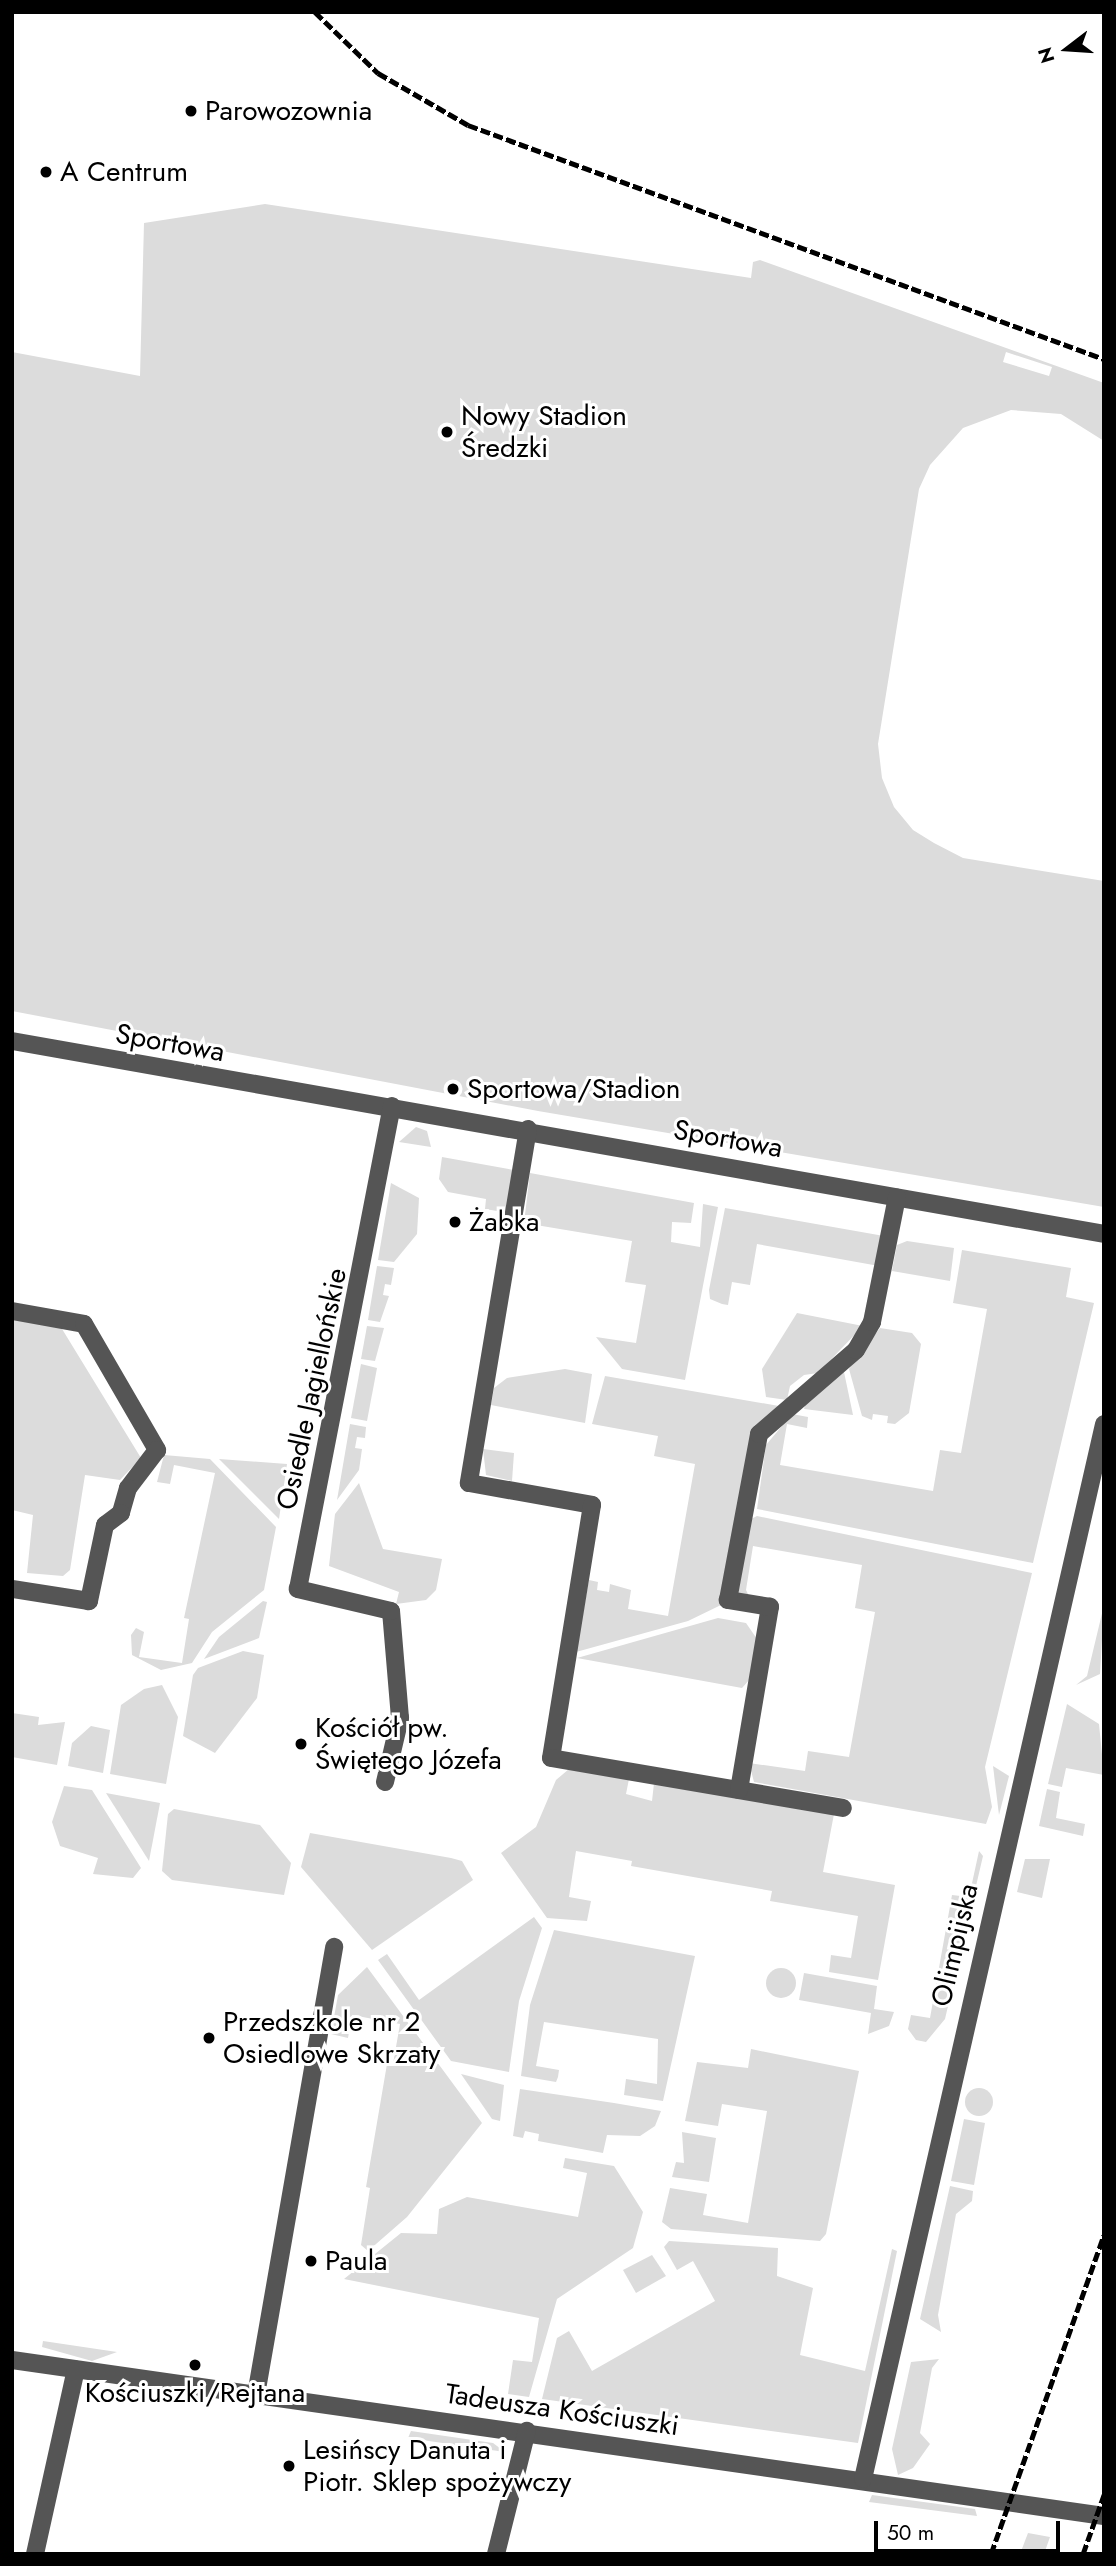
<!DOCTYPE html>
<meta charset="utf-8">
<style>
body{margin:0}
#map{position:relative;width:1116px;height:2566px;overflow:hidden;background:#fff;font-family:Jost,sans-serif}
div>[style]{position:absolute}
.green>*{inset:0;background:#dcdcdc}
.round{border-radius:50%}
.minor>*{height:18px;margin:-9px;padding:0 9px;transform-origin:9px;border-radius:9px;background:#555}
.rail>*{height:5px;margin-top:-2.5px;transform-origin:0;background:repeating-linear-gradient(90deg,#000 0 10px,transparent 0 13.5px)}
.dots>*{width:19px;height:19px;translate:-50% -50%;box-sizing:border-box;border:4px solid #fff;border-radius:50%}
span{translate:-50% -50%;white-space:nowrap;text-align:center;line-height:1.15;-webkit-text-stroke:6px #fff;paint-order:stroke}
.poi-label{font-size:28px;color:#000}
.left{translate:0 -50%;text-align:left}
.street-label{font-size:28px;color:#000}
.frame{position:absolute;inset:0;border:14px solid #000;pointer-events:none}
.north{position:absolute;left:1032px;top:14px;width:70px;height:70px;-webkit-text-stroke:5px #fff;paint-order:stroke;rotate:253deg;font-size:19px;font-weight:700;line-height:28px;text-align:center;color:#000}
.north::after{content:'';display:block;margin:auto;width:24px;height:32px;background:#000;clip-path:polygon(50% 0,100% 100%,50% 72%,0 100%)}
.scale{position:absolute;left:874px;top:2521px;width:186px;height:32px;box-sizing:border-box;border:4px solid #000;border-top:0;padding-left:9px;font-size:21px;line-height:24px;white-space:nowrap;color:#000;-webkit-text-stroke:5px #fff;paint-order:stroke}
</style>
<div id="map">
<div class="green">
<div style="clip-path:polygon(evenodd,265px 204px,751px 278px,753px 262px,760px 260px,1104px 383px,1104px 441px,1061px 414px,1011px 410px,963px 428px,930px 465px,919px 489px,878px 744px,882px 778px,894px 807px,913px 830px,934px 843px,963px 858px,1104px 881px,1104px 1207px,538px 1111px,12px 1011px,12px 352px,140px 376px,144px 223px,265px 204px,1006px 352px,1052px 367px,1049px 376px,1003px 362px,1006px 352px)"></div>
<div style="clip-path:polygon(416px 1127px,427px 1131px,431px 1147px,399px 1142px)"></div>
<div style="clip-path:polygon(442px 1157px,514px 1170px,509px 1213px,485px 1209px,486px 1199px,448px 1192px,439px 1179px)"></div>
<div style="clip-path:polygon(530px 1173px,694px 1203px,691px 1223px,672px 1222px,671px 1242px,700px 1247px,703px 1204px,718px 1207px,685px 1380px,622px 1369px,596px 1337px,636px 1343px,646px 1285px,625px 1282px,632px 1241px,524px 1223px)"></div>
<div style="clip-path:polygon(391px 1183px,419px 1198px,417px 1234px,394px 1262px,378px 1260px)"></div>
<div style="clip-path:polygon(725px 1208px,884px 1236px,879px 1266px,757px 1244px,750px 1285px,732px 1282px,728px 1305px,722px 1304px,710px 1299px,709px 1290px)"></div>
<div style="clip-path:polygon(907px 1241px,954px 1248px,950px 1281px,892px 1271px,897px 1245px)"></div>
<div style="clip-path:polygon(962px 1250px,1071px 1268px,1066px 1297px,1094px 1303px,1033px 1563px,757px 1509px,766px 1445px,792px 1414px,808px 1417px,807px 1428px,787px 1424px,780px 1465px,933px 1491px,940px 1450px,961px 1453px,987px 1309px,953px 1303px)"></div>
<div style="clip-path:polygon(377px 1266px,394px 1268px,391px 1285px,385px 1284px,383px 1295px,389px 1296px,380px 1322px,368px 1320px)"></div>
<div style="clip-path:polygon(797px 1313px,863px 1326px,818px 1373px,804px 1375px,790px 1386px,787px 1400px,766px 1397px,762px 1369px)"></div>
<div style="clip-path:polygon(12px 1316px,59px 1324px,141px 1458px,120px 1480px,85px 1475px,70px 1570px,63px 1576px,27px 1573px,33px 1515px,12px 1510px)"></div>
<div style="clip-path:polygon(367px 1326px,384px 1328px,375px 1361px,361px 1359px)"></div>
<div style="clip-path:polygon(880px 1328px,912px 1333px,921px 1344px,909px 1413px,895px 1424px,887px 1423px,888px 1416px,873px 1414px,872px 1420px,862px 1416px,849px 1369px)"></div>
<div style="clip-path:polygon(361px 1364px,377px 1368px,367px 1421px,351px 1418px)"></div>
<div style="clip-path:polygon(565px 1369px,592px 1374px,585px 1423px,491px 1405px,494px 1388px,507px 1378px)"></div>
<div style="clip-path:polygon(844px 1372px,853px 1415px,804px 1409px,806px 1401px)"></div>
<div style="clip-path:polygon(605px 1376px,779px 1406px,767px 1416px,721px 1605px,688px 1621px,576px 1652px,589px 1580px,598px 1582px,597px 1590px,609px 1592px,610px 1584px,631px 1590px,628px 1609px,668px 1616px,695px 1464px,654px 1456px,658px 1436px,592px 1424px)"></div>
<div style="clip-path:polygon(350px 1424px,366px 1427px,365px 1438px,357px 1437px,355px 1448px,362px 1449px,359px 1470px,337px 1500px)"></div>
<div style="clip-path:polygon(483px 1449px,514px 1453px,512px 1481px,486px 1475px)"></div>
<div style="clip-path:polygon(164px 1455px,210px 1459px,276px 1527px,264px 1590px,212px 1632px,192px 1663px,161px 1670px,132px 1655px,131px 1635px,136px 1628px,144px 1632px,139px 1657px,182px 1663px,189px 1619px,184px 1618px,215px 1473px,174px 1465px,170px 1484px,157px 1482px)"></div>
<div style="clip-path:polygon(219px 1459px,287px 1464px,279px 1519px)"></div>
<div style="clip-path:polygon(359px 1483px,383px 1549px,442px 1559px,436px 1590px,426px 1600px,396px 1604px,399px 1592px,329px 1566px,335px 1514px)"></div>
<div style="clip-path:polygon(757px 1516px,1032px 1573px,985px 1767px,992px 1807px,986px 1824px,754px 1782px,749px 1763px,805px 1771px,808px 1751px,849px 1757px,875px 1612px,855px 1608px,862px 1565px,753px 1546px,746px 1590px,751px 1600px,738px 1594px,751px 1519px)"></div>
<div style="clip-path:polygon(263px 1601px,267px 1602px,259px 1638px,204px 1659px,219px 1637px)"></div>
<div style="clip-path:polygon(1104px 1605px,1100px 1674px,1076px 1685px,1087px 1676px)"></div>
<div style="clip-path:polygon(718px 1618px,746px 1623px,757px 1639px,750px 1679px,742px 1688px,577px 1658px)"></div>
<div style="clip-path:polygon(243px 1651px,264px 1655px,257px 1698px,215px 1753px,183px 1736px,193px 1675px,198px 1668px)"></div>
<div style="clip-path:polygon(162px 1685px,178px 1717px,166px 1784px,110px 1774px,121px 1705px,144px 1689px)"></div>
<div style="clip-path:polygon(1067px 1704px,1099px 1724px,1104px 1775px,1066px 1768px,1062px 1787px,1048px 1784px)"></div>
<div style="clip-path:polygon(12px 1713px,39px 1717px,38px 1725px,65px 1722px,57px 1765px,12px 1757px)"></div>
<div style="clip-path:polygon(91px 1726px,110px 1730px,103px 1773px,68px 1766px,72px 1743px)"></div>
<div style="clip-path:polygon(993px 1766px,1009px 1776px,999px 1815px)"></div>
<div style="clip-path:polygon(569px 1769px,629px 1779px,626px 1794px,652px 1801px,654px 1783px,834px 1814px,823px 1872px,895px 1885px,878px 1980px,829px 1972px,831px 1955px,851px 1958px,858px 1916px,770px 1901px,772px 1891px,631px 1866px,632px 1861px,576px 1851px,569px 1897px,591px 1901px,587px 1921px,547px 1918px,501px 1853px,536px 1827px,556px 1780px)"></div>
<div style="clip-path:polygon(64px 1786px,92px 1790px,141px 1868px,133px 1878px,93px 1874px,98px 1858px,60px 1846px,52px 1822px)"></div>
<div style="clip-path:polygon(1047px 1789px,1060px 1792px,1056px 1818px,1085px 1824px,1083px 1836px,1039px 1826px)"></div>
<div style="clip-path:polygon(106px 1793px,160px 1803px,149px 1861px)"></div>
<div style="clip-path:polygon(174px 1809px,260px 1825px,291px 1863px,284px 1895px,172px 1880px,162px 1871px,168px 1814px)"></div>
<div style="clip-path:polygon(310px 1833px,451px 1858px,462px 1861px,473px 1880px,372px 1950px,301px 1867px)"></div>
<div style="clip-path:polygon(979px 1851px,983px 1856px,945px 2019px,926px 2042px,916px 2040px,908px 2029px,911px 2015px,930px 2018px,952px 1895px,969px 1897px)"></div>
<div style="clip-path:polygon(1025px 1859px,1050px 1859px,1042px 1898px,1017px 1892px)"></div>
<div style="clip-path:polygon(534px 1917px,542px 1928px,519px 2001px,509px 2072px,451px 2061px,378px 1960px,387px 1954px,419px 2000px)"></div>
<div style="clip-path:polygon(554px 1930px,695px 1956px,663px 2101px,624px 2095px,626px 2079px,657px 2084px,658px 2039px,544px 2022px,536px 2066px,559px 2070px,558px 2077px,556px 2082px,521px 2076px,530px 2005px)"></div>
<div style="clip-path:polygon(367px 1967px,482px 2123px,407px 2217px,368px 2251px,361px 2245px,370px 2188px,366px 2187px,387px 2064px,393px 2064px,400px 2024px,352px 2015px,348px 2038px,331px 2034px,338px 1995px)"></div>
<div class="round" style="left:766px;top:1968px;width:30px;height:30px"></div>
<div style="clip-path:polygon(804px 1973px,877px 1986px,874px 2009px,894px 2012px,889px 2026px,868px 2034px,871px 2013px,799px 2000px)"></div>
<div style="clip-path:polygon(751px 2049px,859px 2071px,826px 2234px,820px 2241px,671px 2229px,662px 2222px,670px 2188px,707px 2194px,703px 2215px,748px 2223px,767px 2111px,722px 2104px,718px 2126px,685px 2121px,697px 2062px,748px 2068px)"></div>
<div style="clip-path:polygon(461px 2074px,504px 2085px,500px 2121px,492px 2119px)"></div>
<div class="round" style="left:965px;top:2088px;width:28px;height:28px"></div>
<div style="clip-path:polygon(520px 2089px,614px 2103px,661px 2111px,655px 2126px,640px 2136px,607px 2135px,603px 2153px,538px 2141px,539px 2134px,525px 2131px,523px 2138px,513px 2136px)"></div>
<div style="clip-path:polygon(964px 2119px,985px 2123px,974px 2185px,951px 2181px)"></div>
<div style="clip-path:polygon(682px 2132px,716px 2138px,709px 2182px,672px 2177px,676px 2162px,684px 2163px)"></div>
<div style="clip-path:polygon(565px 2158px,614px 2166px,643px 2212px,633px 2248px,557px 2299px,529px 2397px,508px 2394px,513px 2360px,532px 2362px,539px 2318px,344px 2279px,401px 2233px,437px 2234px,439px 2209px,467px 2197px,578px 2217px,587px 2173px,563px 2168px)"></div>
<div style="clip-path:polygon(950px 2186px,973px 2191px,972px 2201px,956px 2214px,938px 2315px,941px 2332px,920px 2319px)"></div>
<div style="clip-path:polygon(669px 2241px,778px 2248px,777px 2276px,813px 2288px,800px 2355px,865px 2371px,892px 2249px,897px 2251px,858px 2443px,542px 2399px,557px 2338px,569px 2331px,592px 2371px,715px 2301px,693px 2261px,677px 2270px,664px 2247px)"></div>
<div style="clip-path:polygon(652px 2255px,666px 2276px,636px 2293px,623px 2270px)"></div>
<div style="clip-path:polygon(43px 2341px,117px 2352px,92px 2361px,42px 2347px)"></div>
<div style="clip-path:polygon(939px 2359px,932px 2368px,920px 2433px,930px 2444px,913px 2468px,898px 2475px,892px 2449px,911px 2362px)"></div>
<div style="clip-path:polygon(411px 2431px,493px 2443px,505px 2452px,408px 2438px)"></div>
<div style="clip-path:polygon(872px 2495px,975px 2509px,977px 2516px,869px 2502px)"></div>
<div style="clip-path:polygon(1028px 2533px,1050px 2537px,1044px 2554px,1020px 2554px)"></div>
</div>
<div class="minor">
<div style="left:12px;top:1041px;width:1109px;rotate:10.02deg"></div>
<div style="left:528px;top:1129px;width:359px;rotate:99.5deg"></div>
<div style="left:469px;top:1483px;width:125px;rotate:10.1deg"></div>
<div style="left:592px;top:1505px;width:256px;rotate:99.2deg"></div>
<div style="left:551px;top:1758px;width:296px;rotate:9.7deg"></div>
<div style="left:12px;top:1311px;width:73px;rotate:10.2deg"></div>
<div style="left:84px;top:1324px;width:146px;rotate:59.9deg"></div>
<div style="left:157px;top:1450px;width:48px;rotate:127.3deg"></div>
<div style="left:128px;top:1488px;width:26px;rotate:106deg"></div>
<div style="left:121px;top:1513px;width:20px;rotate:143deg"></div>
<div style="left:105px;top:1525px;width:78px;rotate:101.9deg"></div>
<div style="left:89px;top:1601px;width:78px;rotate:-171.1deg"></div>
<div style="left:385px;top:1782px;width:66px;rotate:-76.8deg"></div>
<div style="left:400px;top:1718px;width:107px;rotate:-94.8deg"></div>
<div style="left:391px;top:1611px;width:96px;rotate:-166.7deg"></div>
<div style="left:298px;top:1589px;width:492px;rotate:-79deg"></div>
<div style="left:739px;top:1790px;width:186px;rotate:-80.4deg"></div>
<div style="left:770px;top:1607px;width:43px;rotate:-170.5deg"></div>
<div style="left:728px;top:1600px;width:169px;rotate:-79.4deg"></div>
<div style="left:759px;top:1434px;width:128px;rotate:-40.9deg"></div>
<div style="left:856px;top:1350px;width:32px;rotate:-60deg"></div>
<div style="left:872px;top:1322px;width:127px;rotate:-78.7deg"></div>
<div style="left:12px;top:2360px;width:1103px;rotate:8.13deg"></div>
<div style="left:256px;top:2395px;width:455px;rotate:-80.1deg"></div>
<div style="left:863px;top:2479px;width:1082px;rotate:-77.13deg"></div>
<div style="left:35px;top:2554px;width:189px;rotate:-77.5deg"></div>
<div style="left:496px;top:2554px;width:127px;rotate:-75.9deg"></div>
</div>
<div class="rail">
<div style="left:315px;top:12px;width:88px;rotate:44.1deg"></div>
<div style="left:378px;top:73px;width:104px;rotate:30deg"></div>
<div style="left:468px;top:125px;width:678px;rotate:20.2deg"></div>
<div style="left:991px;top:2554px;width:338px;rotate:-70.5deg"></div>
<div style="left:1083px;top:2554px;width:63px;rotate:-70.4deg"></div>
</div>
<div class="dots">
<div style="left:191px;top:111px;background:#000"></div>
<div style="left:46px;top:172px;background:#000"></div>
<div style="left:447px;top:432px;background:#000"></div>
<div style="left:453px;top:1089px;background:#000"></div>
<div style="left:455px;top:1222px;background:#000"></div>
<div style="left:301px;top:1744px;background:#000"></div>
<div style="left:209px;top:2038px;background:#000"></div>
<div style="left:311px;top:2261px;background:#000"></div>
<div style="left:195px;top:2365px;background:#000"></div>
<div style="left:289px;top:2466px;background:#000"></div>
</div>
<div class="poi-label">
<span class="left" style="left:205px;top:111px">Parowozownia</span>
<span class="left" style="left:60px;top:172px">A Centrum</span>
<span class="left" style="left:461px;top:432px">Nowy Stadion<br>Średzki</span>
<span class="left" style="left:467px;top:1089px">Sportowa/Stadion</span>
<span class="left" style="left:469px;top:1222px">Żabka</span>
<span class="left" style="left:315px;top:1744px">Kościół pw.<br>Świętego Józefa</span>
<span class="left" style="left:223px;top:2038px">Przedszkole nr 2<br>Osiedlowe Skrzaty</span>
<span class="left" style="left:325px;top:2261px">Paula</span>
<span style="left:195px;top:2393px">Kościuszki/Rejtana</span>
<span class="left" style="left:303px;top:2466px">Lesińscy Danuta i<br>Piotr. Sklep spożywczy</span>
</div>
<div class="street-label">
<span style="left:170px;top:1043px;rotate:10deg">Sportowa</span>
<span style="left:728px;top:1139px;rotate:10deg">Sportowa</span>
<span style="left:312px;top:1389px;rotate:-78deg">Osiedle Jagiellońskie</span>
<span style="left:955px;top:1945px;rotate:-77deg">Olimpijska</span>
<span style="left:562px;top:2410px;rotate:8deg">Tadeusza Kościuszki</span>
</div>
<div class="frame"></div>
<div class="north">N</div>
<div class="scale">50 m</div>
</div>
